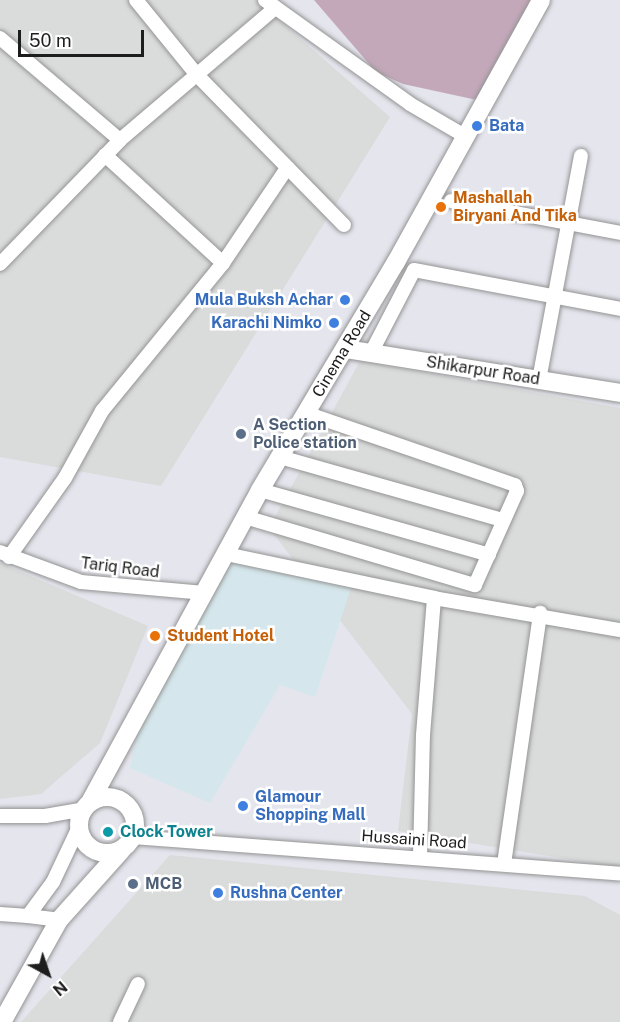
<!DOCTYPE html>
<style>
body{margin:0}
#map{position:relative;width:620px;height:1022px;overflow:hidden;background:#e4e5ed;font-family:"Public Sans",sans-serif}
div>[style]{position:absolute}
.residential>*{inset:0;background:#dadbdb}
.commercial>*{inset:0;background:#d5e7ec}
.cemetery>*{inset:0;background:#c3a8ba}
.roads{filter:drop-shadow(0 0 2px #949494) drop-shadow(0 0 2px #949494)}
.minor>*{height:14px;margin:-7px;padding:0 7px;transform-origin:7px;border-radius:7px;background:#fff}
.tertiary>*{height:18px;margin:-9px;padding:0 9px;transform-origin:9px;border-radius:9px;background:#fff}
.tertiary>.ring{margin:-9px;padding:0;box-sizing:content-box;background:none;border:18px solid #fff;border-radius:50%}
.dots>*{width:16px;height:16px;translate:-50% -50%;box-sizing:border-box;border:3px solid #fff;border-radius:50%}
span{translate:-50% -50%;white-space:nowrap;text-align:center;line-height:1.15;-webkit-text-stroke:5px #fff;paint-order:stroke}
.shop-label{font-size:16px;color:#366cbe;font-weight:700}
.left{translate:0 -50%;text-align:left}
.right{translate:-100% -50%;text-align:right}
.food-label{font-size:16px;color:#c56008;font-weight:700}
.street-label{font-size:16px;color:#1d1d1d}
.service-label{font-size:16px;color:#4e5e75;font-weight:700}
.culture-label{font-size:16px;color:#0d838f;font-weight:700}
.north{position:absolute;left:18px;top:944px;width:60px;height:60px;-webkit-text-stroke:4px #fff;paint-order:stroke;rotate:140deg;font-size:16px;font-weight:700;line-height:24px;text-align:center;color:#1d1d1d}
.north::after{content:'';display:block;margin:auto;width:21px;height:27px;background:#1d1d1d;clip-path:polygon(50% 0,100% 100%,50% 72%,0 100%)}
.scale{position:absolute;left:18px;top:30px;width:126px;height:27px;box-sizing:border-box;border:3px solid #1d1d1d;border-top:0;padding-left:8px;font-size:18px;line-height:21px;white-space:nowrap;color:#1d1d1d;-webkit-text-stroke:4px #fff;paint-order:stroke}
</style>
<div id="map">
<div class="residential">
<div style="clip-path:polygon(0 0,256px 0,390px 117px,161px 486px,0 457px)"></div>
<div style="clip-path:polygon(360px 361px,620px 408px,620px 868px,398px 831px,412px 714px,269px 528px)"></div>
<div style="clip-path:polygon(0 563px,148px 626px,100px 743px,41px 794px,0 799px)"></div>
<div style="clip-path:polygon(170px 855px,585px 896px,620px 915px,620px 1022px,21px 1022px)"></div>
</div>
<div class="commercial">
<div style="clip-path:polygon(236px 554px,352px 585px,315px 697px,280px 685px,210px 803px,130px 768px,139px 724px,158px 686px)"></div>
</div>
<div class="cemetery">
<div style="clip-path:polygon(314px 0,531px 0,477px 100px,403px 84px,376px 72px)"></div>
</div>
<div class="roads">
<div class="minor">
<div style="left:136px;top:0;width:97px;rotate:50.9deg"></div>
<div style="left:197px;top:75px;width:210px;rotate:45.6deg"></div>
<div style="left:265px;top:0;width:178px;rotate:35.6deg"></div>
<div style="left:410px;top:104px;width:61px;rotate:30.3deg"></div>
<div style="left:0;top:38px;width:157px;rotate:40.4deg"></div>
<div style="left:105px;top:155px;width:160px;rotate:42.5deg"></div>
<div style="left:451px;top:201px;width:172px;rotate:10.7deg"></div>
<div style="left:0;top:264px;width:173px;rotate:-45.9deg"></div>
<div style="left:120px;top:140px;width:204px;rotate:-40.4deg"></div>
<div style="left:371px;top:353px;width:93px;rotate:-62.6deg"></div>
<div style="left:414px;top:270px;width:210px;rotate:10.7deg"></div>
<div style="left:539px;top:380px;width:228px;rotate:-79.4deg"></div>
<div style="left:280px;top:457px;width:232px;rotate:15.8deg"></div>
<div style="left:260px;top:490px;width:238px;rotate:15.8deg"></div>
<div style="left:245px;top:517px;width:240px;rotate:16.5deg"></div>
<div style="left:475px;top:585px;width:103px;rotate:-65.9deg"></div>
<div style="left:517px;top:491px;width:6px;rotate:-108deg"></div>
<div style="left:515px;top:485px;width:221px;rotate:-161deg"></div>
<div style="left:0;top:552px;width:86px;rotate:20.3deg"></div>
<div style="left:81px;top:582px;width:124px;rotate:5.1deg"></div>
<div style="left:226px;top:554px;width:213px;rotate:11.9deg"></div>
<div style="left:434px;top:598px;width:189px;rotate:9.8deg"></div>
<div style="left:9px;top:557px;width:97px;rotate:-54.7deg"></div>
<div style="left:65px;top:478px;width:77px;rotate:-61.1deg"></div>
<div style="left:102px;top:411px;width:191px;rotate:-50.7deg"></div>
<div style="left:223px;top:263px;width:115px;rotate:-56deg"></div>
<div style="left:0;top:816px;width:45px"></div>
<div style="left:45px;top:816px;width:40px;rotate:-10deg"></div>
<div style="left:133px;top:837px;width:488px;rotate:4.3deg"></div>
<div style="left:420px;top:857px;width:122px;rotate:-88.6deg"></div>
<div style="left:423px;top:735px;width:137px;rotate:-85.4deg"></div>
<div style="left:504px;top:864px;width:254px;rotate:-81.8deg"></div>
<div style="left:0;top:914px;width:28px;rotate:4deg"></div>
<div style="left:28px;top:916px;width:42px;rotate:-53.7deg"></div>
<div style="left:53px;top:882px;width:61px;rotate:-64.7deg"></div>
<div style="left:28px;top:916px;width:31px;rotate:7deg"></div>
<div style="left:120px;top:1022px;width:42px;rotate:-64.7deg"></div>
</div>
<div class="tertiary">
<div style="left:346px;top:349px;width:278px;rotate:9.1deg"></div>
<div class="ring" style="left:79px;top:797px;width:38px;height:38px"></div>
<div style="left:90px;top:802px;width:355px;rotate:-61.4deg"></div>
<div style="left:260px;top:490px;width:265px;rotate:-59.2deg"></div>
<div style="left:396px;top:262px;width:299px;rotate:-61deg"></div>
<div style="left:2px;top:1022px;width:117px;rotate:-60.8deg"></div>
<div style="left:59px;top:920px;width:93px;rotate:-48.1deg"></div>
</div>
</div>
<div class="dots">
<div style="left:477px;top:126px;background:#3f7fe0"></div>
<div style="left:441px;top:207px;background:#e8710a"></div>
<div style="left:345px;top:300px;background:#3f7fe0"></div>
<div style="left:334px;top:323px;background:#3f7fe0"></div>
<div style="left:241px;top:434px;background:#5c6f8a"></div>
<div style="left:155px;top:636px;background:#e8710a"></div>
<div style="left:243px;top:806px;background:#3f7fe0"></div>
<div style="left:108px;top:832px;background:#0f9aa8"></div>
<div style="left:133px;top:884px;background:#5c6f8a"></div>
<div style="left:218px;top:893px;background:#3f7fe0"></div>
</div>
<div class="shop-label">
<span class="left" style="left:489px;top:126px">Bata</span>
<span class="right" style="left:333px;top:300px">Mula Buksh Achar</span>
<span class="right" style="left:322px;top:323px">Karachi Nimko</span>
<span class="left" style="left:255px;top:806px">Glamour<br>Shopping Mall</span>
<span class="left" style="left:230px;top:893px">Rushna Center</span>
</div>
<div class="food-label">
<span class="left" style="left:453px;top:207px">Mashallah<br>Biryani And Tika</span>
<span class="left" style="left:167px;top:636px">Student Hotel</span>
</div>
<div class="street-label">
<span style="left:342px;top:354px;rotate:-59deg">Cinema Road</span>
<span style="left:483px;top:371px;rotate:9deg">Shikarpur Road</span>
<span style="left:120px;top:568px;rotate:7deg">Tariq Road</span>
<span style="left:414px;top:840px;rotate:4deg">Hussaini Road</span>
</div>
<div class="service-label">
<span class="left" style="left:253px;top:434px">A Section<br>Police station</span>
<span class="left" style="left:145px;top:884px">MCB</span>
</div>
<div class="culture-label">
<span class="left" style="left:120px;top:832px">Clock Tower</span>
</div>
<div class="north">N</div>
<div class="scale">50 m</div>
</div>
